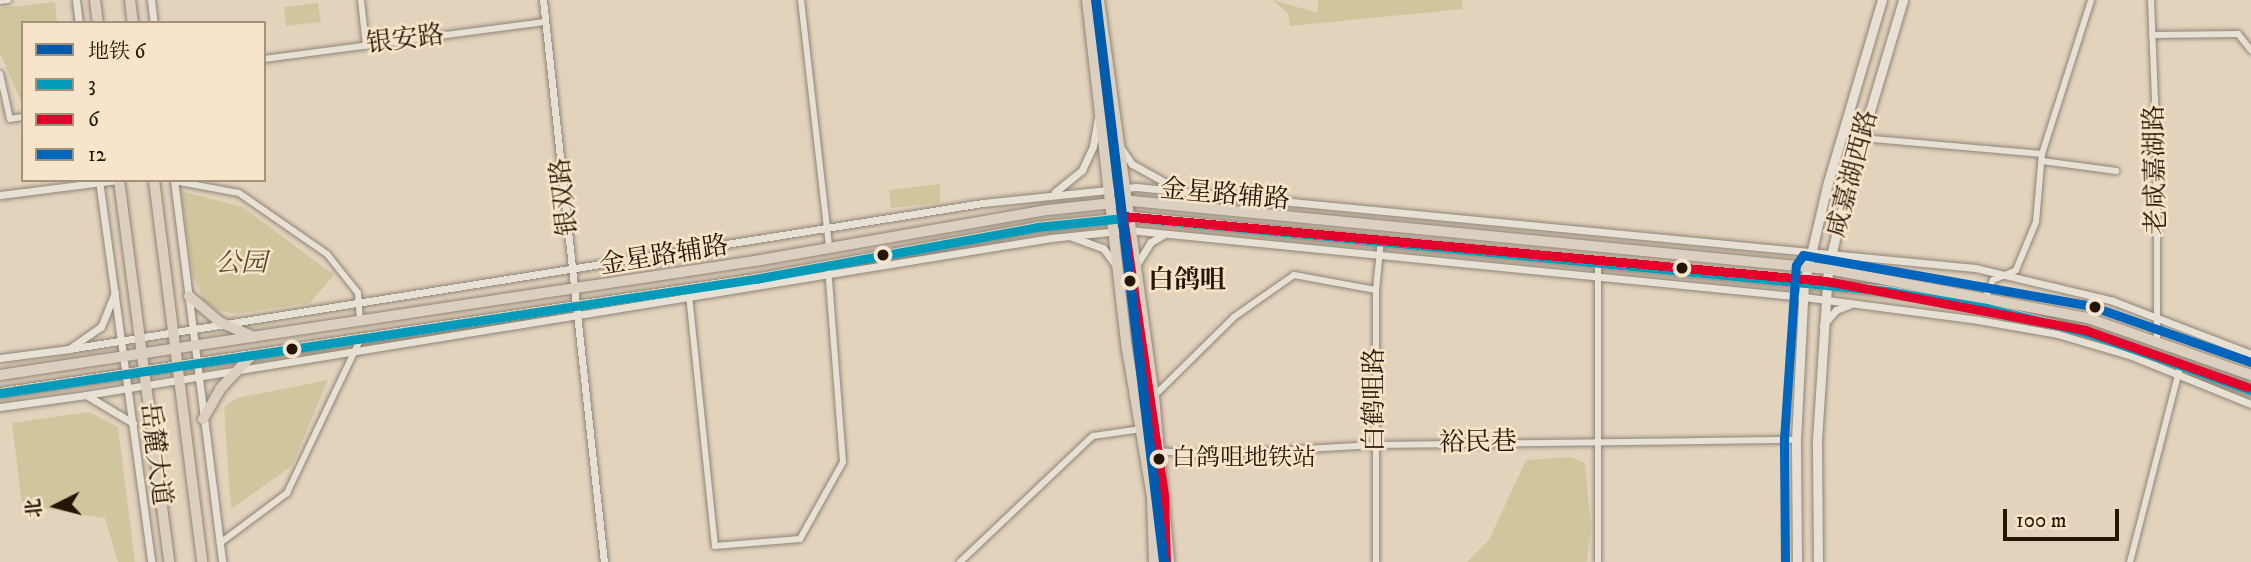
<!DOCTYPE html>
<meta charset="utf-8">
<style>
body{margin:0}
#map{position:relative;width:2251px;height:562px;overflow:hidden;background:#e3d3bd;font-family:"IM FELL DW Pica","Noto Serif SC",serif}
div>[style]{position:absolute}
.green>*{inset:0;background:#d0c69e}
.roads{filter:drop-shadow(0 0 2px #8f8476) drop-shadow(0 0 2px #8f8476)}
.minor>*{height:6px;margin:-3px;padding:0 3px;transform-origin:3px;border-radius:3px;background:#e7e0d5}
.tertiary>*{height:7px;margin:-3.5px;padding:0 3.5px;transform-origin:3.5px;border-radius:3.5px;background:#e7e0d5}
.secondary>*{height:9px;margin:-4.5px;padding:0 4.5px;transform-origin:4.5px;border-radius:4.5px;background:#e7e0d5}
.primary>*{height:10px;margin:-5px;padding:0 5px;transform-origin:5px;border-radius:5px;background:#dbd0c0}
.trunk>*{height:10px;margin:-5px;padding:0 5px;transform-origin:5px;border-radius:5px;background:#dbd0c0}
.bus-1>*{height:9px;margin:-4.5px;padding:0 4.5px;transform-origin:4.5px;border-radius:4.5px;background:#049aba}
.bus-2>*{height:9px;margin:-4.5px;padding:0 4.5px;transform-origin:4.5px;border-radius:4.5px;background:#e4002b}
.bus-3>*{height:9px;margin:-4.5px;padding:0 4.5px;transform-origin:4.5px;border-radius:4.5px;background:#0065bd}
.metro-1>*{height:10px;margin:-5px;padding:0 5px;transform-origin:5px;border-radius:5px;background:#005bac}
.dots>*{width:19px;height:19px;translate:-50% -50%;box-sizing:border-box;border:4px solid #f7e4ca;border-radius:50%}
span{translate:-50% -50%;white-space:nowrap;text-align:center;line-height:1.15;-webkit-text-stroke:5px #f7e4ca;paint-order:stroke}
.bus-label{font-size:24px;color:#241604}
.left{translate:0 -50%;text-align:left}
.street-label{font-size:26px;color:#241604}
.park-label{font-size:26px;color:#53482b;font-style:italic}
.stop-label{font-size:26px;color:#241604;font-weight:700}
.legend{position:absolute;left:21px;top:21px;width:245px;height:161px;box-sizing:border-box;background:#f7e4ca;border:2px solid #a3927b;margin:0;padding:9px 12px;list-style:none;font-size:21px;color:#241604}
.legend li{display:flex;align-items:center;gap:14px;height:35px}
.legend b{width:35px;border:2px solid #a3927b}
.north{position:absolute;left:21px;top:471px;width:70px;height:70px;-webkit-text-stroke:5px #f7e4ca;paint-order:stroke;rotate:264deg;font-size:19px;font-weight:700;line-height:28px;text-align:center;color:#241604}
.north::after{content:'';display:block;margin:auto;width:24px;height:32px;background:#241604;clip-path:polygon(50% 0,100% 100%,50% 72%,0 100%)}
.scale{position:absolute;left:2003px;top:509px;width:116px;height:32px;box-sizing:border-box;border:4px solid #241604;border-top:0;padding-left:9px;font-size:21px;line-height:24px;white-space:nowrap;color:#241604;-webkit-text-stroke:5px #f7e4ca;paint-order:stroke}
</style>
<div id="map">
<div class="green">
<div style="clip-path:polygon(1273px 0,1318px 13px,1318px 0,1462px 0,1463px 9px,1290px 26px,1288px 14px)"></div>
<div style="clip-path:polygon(55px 2px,57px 23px,23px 23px,23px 106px,0 53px,0 8px)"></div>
<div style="clip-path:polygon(318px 3px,321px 22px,286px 26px,284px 7px)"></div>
<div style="clip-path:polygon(940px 184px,940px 203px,891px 208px,889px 190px)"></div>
<div style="clip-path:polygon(181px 191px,243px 207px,334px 275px,310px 303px,236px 314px,217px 310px,204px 301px,193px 276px)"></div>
<div style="clip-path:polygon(328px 380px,292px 466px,231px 509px,224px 407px,237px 398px)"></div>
<div style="clip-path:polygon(89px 412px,118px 427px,135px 562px,118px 562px,105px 518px,22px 505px,12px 423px)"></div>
<div style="clip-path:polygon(1571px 457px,1585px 463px,1591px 526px,1587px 562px,1467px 562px,1489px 540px,1526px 460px)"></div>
</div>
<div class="roads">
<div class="minor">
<div style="left:361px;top:0;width:46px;rotate:83.8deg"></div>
<div style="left:801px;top:0;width:249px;rotate:83.5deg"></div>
<div style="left:2151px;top:0;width:150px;rotate:87.7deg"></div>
<div style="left:2157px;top:150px;width:191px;rotate:90deg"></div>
<div style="left:0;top:1px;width:8px;rotate:-7deg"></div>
<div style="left:2152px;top:35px;width:86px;rotate:-0.7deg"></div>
<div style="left:2238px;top:34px;width:21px;rotate:51deg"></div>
<div style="left:264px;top:59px;width:283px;rotate:-7.5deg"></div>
<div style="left:0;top:74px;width:46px;rotate:77.5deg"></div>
<div style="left:10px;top:119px;width:13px;rotate:-9deg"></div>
<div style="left:1862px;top:138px;width:181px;rotate:5.1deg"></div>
<div style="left:2042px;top:161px;width:75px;rotate:7.7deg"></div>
<div style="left:174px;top:181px;width:66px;rotate:10.5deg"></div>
<div style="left:239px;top:193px;width:107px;rotate:34.7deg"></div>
<div style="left:327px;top:254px;width:50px;rotate:51.5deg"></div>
<div style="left:358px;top:293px;width:28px;rotate:86deg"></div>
<div style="left:1598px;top:262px;width:300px;rotate:90deg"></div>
<div style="left:689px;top:295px;width:252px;rotate:84.1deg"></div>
<div style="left:715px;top:546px;width:85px;rotate:-4.7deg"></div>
<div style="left:800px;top:539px;width:88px;rotate:-60.8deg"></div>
<div style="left:843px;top:462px;width:194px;rotate:-94.4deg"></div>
<div style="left:1986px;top:297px;width:18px;rotate:-68deg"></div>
<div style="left:1993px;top:280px;width:25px;rotate:-23deg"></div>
<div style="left:2016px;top:270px;width:52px;rotate:-67.4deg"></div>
<div style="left:2036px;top:222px;width:68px;rotate:-85deg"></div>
<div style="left:2042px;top:154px;width:162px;rotate:-72.3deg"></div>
<div style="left:1154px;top:396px;width:112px;rotate:-44.6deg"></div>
<div style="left:1234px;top:317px;width:73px;rotate:-35deg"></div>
<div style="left:1294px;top:275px;width:83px;rotate:10.4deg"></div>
<div style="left:1160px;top:451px;width:42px;rotate:5.4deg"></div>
<div style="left:1202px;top:455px;width:173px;rotate:-3.3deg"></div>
<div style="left:1375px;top:445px;width:421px;rotate:-0.7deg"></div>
<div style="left:220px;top:543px;width:84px;rotate:-36.7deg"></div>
<div style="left:287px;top:493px;width:170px;rotate:-64.5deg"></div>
<div style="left:960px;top:562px;width:183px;rotate:-43.5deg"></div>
<div style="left:1093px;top:436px;width:49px;rotate:-8.3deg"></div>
<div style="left:1376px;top:562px;width:272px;rotate:-90deg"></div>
<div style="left:1376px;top:290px;width:50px;rotate:-84.3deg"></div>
<div style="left:2130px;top:562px;width:205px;rotate:-75.6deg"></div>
</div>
<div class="tertiary">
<div style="left:76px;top:0;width:23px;rotate:83deg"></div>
<div style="left:151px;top:0;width:23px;rotate:83deg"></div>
<div style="left:543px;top:0;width:565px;rotate:83.81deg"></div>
<div style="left:1120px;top:147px;width:21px;rotate:55deg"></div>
<div style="left:1132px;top:164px;width:51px;rotate:29.1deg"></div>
<div style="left:99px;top:180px;width:386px;rotate:82.2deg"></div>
<div style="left:174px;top:180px;width:385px;rotate:82.8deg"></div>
<div style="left:1055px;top:192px;width:35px;rotate:-39deg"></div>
<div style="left:1082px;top:170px;width:26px;rotate:-65deg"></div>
<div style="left:1093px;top:146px;width:28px;rotate:-80deg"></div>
<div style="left:0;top:195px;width:119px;rotate:-7.2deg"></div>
<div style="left:1072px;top:237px;width:33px;rotate:20deg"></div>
<div style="left:1103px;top:248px;width:21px;rotate:53deg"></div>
<div style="left:1137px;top:264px;width:26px;rotate:-58deg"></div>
<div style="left:1151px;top:242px;width:14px;rotate:-30deg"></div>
<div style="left:1823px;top:325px;width:20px;rotate:-49deg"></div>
<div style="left:1836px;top:310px;width:14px;rotate:-21deg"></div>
<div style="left:69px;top:349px;width:926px;rotate:-9.08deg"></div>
<div style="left:983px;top:203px;width:154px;rotate:-6deg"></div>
<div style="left:1136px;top:187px;width:843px;rotate:5.51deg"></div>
<div style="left:1975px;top:268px;width:142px;rotate:13.4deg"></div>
<div style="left:2113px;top:301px;width:148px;rotate:21deg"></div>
<div style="left:0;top:358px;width:70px;rotate:-7.4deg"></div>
<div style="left:69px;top:349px;width:39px;rotate:-35deg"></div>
<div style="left:101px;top:327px;width:37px;rotate:-68deg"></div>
<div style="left:86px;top:395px;width:978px;rotate:-9.24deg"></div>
<div style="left:1051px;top:238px;width:78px;rotate:-5.9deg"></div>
<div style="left:1129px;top:230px;width:678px;rotate:5.67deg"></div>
<div style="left:1804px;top:297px;width:176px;rotate:7.5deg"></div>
<div style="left:1978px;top:320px;width:80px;rotate:10deg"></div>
<div style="left:2057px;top:334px;width:78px;rotate:16.3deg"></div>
<div style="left:2132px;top:356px;width:128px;rotate:22deg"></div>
<div style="left:0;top:407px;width:87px;rotate:-7.9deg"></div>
<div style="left:86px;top:395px;width:55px;rotate:30.8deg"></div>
</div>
<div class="secondary">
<div style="left:1797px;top:562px;width:122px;rotate:-90.5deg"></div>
<div style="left:1796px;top:440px;width:156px;rotate:-87.1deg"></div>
<div style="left:1804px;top:284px;width:105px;rotate:-76.8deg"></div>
<div style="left:1828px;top:182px;width:190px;rotate:-73.5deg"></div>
<div style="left:1818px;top:562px;width:122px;rotate:-90.5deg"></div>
<div style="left:1817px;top:440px;width:171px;rotate:-86.3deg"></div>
<div style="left:1828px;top:269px;width:83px;rotate:-76.8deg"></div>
<div style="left:1847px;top:188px;width:196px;rotate:-73.4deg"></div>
</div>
<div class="primary">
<div style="left:1087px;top:0;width:351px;rotate:83.5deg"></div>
<div style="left:1127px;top:349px;width:150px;rotate:80.4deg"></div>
<div style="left:1152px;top:497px;width:65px;rotate:88.2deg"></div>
<div style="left:1099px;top:0;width:400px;rotate:82.1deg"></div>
<div style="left:1154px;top:396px;width:167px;rotate:84.8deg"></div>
<div style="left:189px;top:296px;width:40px;rotate:40deg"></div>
<div style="left:220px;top:322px;width:36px;rotate:24deg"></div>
<div style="left:0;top:375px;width:764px;rotate:-8.59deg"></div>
<div style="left:755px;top:261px;width:297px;rotate:-9.9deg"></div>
<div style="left:1048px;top:210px;width:84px;rotate:-6.1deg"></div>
<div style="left:1132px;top:201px;width:699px;rotate:5.58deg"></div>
<div style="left:1828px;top:269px;width:265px;rotate:10.7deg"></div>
<div style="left:2088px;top:318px;width:173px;rotate:19.3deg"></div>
<div style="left:0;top:393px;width:764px;rotate:-8.59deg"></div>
<div style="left:755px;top:279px;width:287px;rotate:-10.4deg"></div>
<div style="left:1037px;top:227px;width:97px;rotate:-5.9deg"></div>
<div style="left:1133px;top:217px;width:758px;rotate:5.61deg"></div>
<div style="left:1887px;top:291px;width:101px;rotate:9.6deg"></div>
<div style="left:1987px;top:308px;width:104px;rotate:13.9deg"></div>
<div style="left:2088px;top:333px;width:173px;rotate:19.3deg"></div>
<div style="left:203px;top:419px;width:34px;rotate:-60deg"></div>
<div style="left:220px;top:389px;width:44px;rotate:-46.8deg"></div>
</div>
<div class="trunk">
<div style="left:95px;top:0;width:23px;rotate:83deg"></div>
<div style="left:130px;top:0;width:23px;rotate:83deg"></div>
<div style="left:119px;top:180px;width:385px;rotate:82.5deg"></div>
<div style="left:154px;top:180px;width:385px;rotate:82.8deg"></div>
</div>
</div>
<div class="bus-1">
<div style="left:0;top:393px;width:764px;rotate:-8.59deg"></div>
<div style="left:755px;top:279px;width:287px;rotate:-10.4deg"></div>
<div style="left:1037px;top:227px;width:97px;rotate:-5.9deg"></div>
<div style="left:1133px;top:217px;width:758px;rotate:5.61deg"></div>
<div style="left:1887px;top:291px;width:101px;rotate:9.6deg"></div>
<div style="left:1987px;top:308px;width:104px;rotate:13.9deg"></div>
<div style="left:2088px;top:333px;width:173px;rotate:19.3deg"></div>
</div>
<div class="bus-2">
<div style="left:1166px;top:562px;width:67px;rotate:-91.7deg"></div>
<div style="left:1164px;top:495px;width:282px;rotate:-98.4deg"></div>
<div style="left:1123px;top:216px;width:706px;rotate:5.28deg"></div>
<div style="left:1826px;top:281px;width:264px;rotate:10.7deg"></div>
<div style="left:2085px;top:330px;width:172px;rotate:19.4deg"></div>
</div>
<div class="bus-3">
<div style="left:1785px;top:562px;width:123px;rotate:-90.5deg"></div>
<div style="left:1784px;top:439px;width:174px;rotate:-86.1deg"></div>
<div style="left:1796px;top:265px;width:12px;rotate:-55deg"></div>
<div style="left:1803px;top:255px;width:292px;rotate:10deg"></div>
<div style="left:2091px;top:306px;width:170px;rotate:19.3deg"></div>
</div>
<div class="metro-1">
<div style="left:1096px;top:0;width:566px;rotate:83.1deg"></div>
</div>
<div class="dots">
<div style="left:883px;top:255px;background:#241604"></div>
<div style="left:1682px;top:268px;background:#241604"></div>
<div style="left:1130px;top:281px;background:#241604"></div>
<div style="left:2095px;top:307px;background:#241604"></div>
<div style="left:292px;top:349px;background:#241604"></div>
<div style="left:1159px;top:459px;background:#241604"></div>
</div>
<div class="bus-label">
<span class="left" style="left:1172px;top:459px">白鸽咀地铁站</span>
</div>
<div class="street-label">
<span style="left:405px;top:40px;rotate:-7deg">银安路</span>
<span style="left:2156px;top:170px;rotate:-91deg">老咸嘉湖路</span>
<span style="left:1853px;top:174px;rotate:-75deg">咸嘉湖西路</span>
<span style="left:1225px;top:195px;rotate:5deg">金星路辅路</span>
<span style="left:565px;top:197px;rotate:-96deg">银双路</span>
<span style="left:664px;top:256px;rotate:-9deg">金星路辅路</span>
<span style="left:1375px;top:400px;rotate:-90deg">白鹤咀路</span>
<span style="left:1478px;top:443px;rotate:-1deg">裕民巷</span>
<span style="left:155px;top:454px;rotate:83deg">岳麓大道</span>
</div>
<div class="park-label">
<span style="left:241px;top:264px">公园</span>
</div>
<div class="stop-label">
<span class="left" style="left:1148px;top:281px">白鸽咀</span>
</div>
<ul class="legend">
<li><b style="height:9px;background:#005bac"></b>地铁 6</li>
<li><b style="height:9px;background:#049aba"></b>3</li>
<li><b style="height:9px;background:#e4002b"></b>6</li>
<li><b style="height:9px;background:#0065bd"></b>12</li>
</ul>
<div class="north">北</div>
<div class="scale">100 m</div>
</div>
